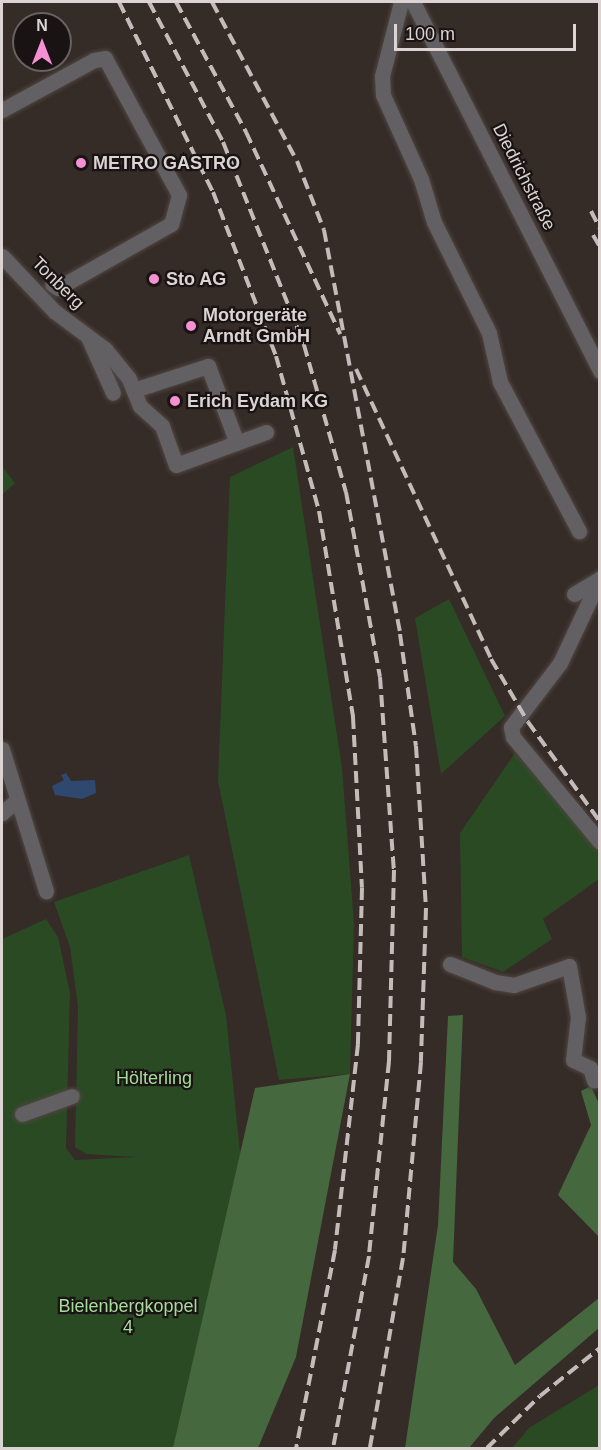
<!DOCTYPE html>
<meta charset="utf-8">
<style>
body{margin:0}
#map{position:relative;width:601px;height:1450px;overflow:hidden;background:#352b27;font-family:Helvetica,sans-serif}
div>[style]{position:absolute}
.green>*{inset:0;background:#2a4a23}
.forest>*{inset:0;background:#46683f}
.water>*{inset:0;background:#2f4870}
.roads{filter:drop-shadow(0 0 2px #504642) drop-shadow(0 0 2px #504642)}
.minor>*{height:15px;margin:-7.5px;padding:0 7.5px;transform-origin:7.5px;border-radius:7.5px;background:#636064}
.rail>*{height:4px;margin-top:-2px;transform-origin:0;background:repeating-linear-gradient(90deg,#c4bcba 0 12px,transparent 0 18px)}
.dots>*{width:16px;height:16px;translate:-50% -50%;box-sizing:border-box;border:3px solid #191413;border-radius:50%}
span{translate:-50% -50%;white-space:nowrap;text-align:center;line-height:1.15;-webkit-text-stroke:4.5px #191413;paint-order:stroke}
.poi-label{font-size:18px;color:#dbd4d2;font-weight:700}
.left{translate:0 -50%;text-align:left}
.street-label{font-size:18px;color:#dbd4d2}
.park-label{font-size:18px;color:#a5db9a}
.frame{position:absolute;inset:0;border:3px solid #dbd4d2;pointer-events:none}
.north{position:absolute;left:12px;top:12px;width:60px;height:60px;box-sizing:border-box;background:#191413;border:2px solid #67615f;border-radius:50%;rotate:0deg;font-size:16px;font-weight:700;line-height:24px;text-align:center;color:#dbd4d2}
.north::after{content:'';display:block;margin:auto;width:21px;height:27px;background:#f591d2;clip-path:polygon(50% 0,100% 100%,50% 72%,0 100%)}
.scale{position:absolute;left:394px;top:24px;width:182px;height:27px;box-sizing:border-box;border:3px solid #dbd4d2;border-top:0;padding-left:8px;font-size:18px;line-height:21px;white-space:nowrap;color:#dbd4d2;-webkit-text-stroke:4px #191413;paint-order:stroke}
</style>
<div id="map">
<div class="green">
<div style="clip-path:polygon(293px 447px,342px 768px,354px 923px,350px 1074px,279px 1080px,218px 781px,230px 477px)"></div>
<div style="clip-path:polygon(2px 466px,15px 483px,2px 495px)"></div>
<div style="clip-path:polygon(449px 599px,505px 716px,441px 774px,415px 618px)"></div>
<div style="clip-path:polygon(515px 753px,599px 849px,599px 879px,543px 919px,552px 939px,503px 972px,462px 957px,460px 833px)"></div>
<div style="clip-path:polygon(189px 855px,226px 1015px,241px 1162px,217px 1448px,2px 1448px,2px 939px,46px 919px,58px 937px,70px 993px,66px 1148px,75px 1160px,136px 1157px,86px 1154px,75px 1147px,78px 1007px,70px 947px,54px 902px)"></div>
<div style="clip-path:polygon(599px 1385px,599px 1448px,512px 1448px,529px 1428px)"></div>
</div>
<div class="forest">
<div style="clip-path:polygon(463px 1015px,453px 1262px,476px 1289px,515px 1365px,599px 1298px,599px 1328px,494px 1418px,469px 1448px,405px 1448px,438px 1225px,448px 1016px)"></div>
<div style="clip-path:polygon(350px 1074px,296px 1357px,258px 1448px,173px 1448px,255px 1088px)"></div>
<div style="clip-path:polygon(591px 1086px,599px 1104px,599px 1237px,558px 1195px,591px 1125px,581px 1091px)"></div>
</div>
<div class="water">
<div style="clip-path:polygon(66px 773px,71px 781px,95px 780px,96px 793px,82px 799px,55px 795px,52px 786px,64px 780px,61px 775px)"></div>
</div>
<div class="roads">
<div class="minor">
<div style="left:401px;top:2px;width:76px;rotate:104.4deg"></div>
<div style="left:382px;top:76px;width:19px;rotate:87deg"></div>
<div style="left:383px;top:95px;width:92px;rotate:65.7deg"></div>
<div style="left:421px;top:179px;width:45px;rotate:73.2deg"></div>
<div style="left:434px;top:222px;width:124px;rotate:63.6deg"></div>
<div style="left:489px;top:333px;width:50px;rotate:77.3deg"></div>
<div style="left:500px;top:382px;width:169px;rotate:62.1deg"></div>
<div style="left:413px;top:2px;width:414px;rotate:63.1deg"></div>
<div style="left:2px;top:110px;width:105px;rotate:-28.5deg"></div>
<div style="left:94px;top:60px;width:11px;rotate:-10deg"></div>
<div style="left:105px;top:58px;width:156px;rotate:61.6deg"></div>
<div style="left:179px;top:195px;width:30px;rotate:105deg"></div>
<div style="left:171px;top:224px;width:130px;rotate:150.5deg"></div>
<div style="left:58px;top:288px;width:7px;rotate:-146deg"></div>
<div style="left:2px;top:256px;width:76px;rotate:46.6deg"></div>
<div style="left:54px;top:311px;width:64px;rotate:36.7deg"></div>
<div style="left:105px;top:349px;width:38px;rotate:51deg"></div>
<div style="left:129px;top:379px;width:29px;rotate:68deg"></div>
<div style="left:140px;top:406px;width:30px;rotate:42deg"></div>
<div style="left:162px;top:426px;width:41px;rotate:70.3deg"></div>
<div style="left:176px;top:465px;width:96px;rotate:-20.1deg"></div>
<div style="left:88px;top:337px;width:61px;rotate:65.9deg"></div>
<div style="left:134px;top:390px;width:78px;rotate:-18deg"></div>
<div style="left:208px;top:366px;width:82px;rotate:69.4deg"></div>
<div style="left:600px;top:578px;width:94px;rotate:115.2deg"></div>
<div style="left:560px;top:663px;width:81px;rotate:127.4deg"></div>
<div style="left:511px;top:727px;width:10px;rotate:79deg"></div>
<div style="left:513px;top:737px;width:136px;rotate:50.4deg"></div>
<div style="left:574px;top:594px;width:29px;rotate:-31deg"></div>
<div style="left:2px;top:749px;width:149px;rotate:72.8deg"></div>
<div style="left:2px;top:813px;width:18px;rotate:-41deg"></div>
<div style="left:450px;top:964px;width:48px;rotate:21.8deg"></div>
<div style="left:495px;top:982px;width:19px;rotate:9deg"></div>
<div style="left:514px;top:985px;width:58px;rotate:-19.1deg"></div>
<div style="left:569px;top:966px;width:52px;rotate:80deg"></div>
<div style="left:578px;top:1017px;width:43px;rotate:96.6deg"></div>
<div style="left:573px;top:1060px;width:19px;rotate:25deg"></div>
<div style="left:590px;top:1068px;width:13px;rotate:72deg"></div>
<div style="left:22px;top:1114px;width:53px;rotate:-19.8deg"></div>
</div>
</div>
<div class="rail">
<div style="left:119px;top:2px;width:212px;rotate:63.7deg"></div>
<div style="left:213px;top:192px;width:176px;rotate:69deg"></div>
<div style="left:276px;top:356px;width:161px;rotate:74.5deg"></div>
<div style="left:319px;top:511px;width:209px;rotate:80.6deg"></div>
<div style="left:353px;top:717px;width:171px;rotate:87deg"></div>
<div style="left:362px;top:888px;width:156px;rotate:91.5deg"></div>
<div style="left:358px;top:1044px;width:207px;rotate:96.4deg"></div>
<div style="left:335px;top:1250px;width:202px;rotate:101.1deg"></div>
<div style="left:149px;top:2px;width:158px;rotate:62.1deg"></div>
<div style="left:223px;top:142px;width:219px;rotate:68.2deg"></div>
<div style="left:304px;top:345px;width:153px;rotate:74.1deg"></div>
<div style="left:346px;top:492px;width:188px;rotate:79.6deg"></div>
<div style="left:380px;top:677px;width:194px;rotate:85.9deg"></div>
<div style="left:394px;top:870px;width:191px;rotate:91.5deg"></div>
<div style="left:389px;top:1061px;width:196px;rotate:95.9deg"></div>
<div style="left:369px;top:1256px;width:195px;rotate:100.6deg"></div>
<div style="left:176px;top:2px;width:148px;rotate:61.7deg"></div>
<div style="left:246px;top:132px;width:223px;rotate:65deg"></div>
<div style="left:212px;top:2px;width:180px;rotate:61.9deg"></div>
<div style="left:297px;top:161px;width:74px;rotate:68.6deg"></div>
<div style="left:324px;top:230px;width:411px;rotate:79.3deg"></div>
<div style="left:400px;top:634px;width:113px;rotate:81.9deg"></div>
<div style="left:416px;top:746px;width:162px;rotate:86.5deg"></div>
<div style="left:426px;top:908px;width:154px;rotate:91.9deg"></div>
<div style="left:421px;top:1062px;width:197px;rotate:95.2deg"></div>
<div style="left:403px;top:1258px;width:193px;rotate:99.9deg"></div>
<div style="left:591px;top:211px;width:20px;rotate:63deg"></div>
<div style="left:593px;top:235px;width:14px;rotate:60deg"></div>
<div style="left:356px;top:369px;width:320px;rotate:65deg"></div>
<div style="left:491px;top:659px;width:73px;rotate:59.6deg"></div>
<div style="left:528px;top:722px;width:123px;rotate:54.2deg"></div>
<div style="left:487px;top:1448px;width:74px;rotate:-44.5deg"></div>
<div style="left:540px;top:1396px;width:77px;rotate:-38.7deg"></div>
</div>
<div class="dots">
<div style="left:81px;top:163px;background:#f591d2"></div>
<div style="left:154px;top:279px;background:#f591d2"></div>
<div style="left:191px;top:326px;background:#f591d2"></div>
<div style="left:175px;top:401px;background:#f591d2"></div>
</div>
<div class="poi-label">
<span class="left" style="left:93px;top:163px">METRO GASTRO</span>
<span class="left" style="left:166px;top:279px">Sto AG</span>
<span class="left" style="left:203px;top:326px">Motorgeräte<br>Arndt GmbH</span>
<span class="left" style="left:187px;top:401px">Erich Eydam KG</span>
</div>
<div class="street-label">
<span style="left:524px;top:177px;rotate:63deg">Diedrichstraße</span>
<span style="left:58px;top:283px;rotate:45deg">Tonberg</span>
</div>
<div class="park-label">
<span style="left:154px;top:1078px">Hölterling</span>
<span style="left:128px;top:1317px">Bielenbergkoppel<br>4</span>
</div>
<div class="frame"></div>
<div class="north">N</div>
<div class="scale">100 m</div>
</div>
